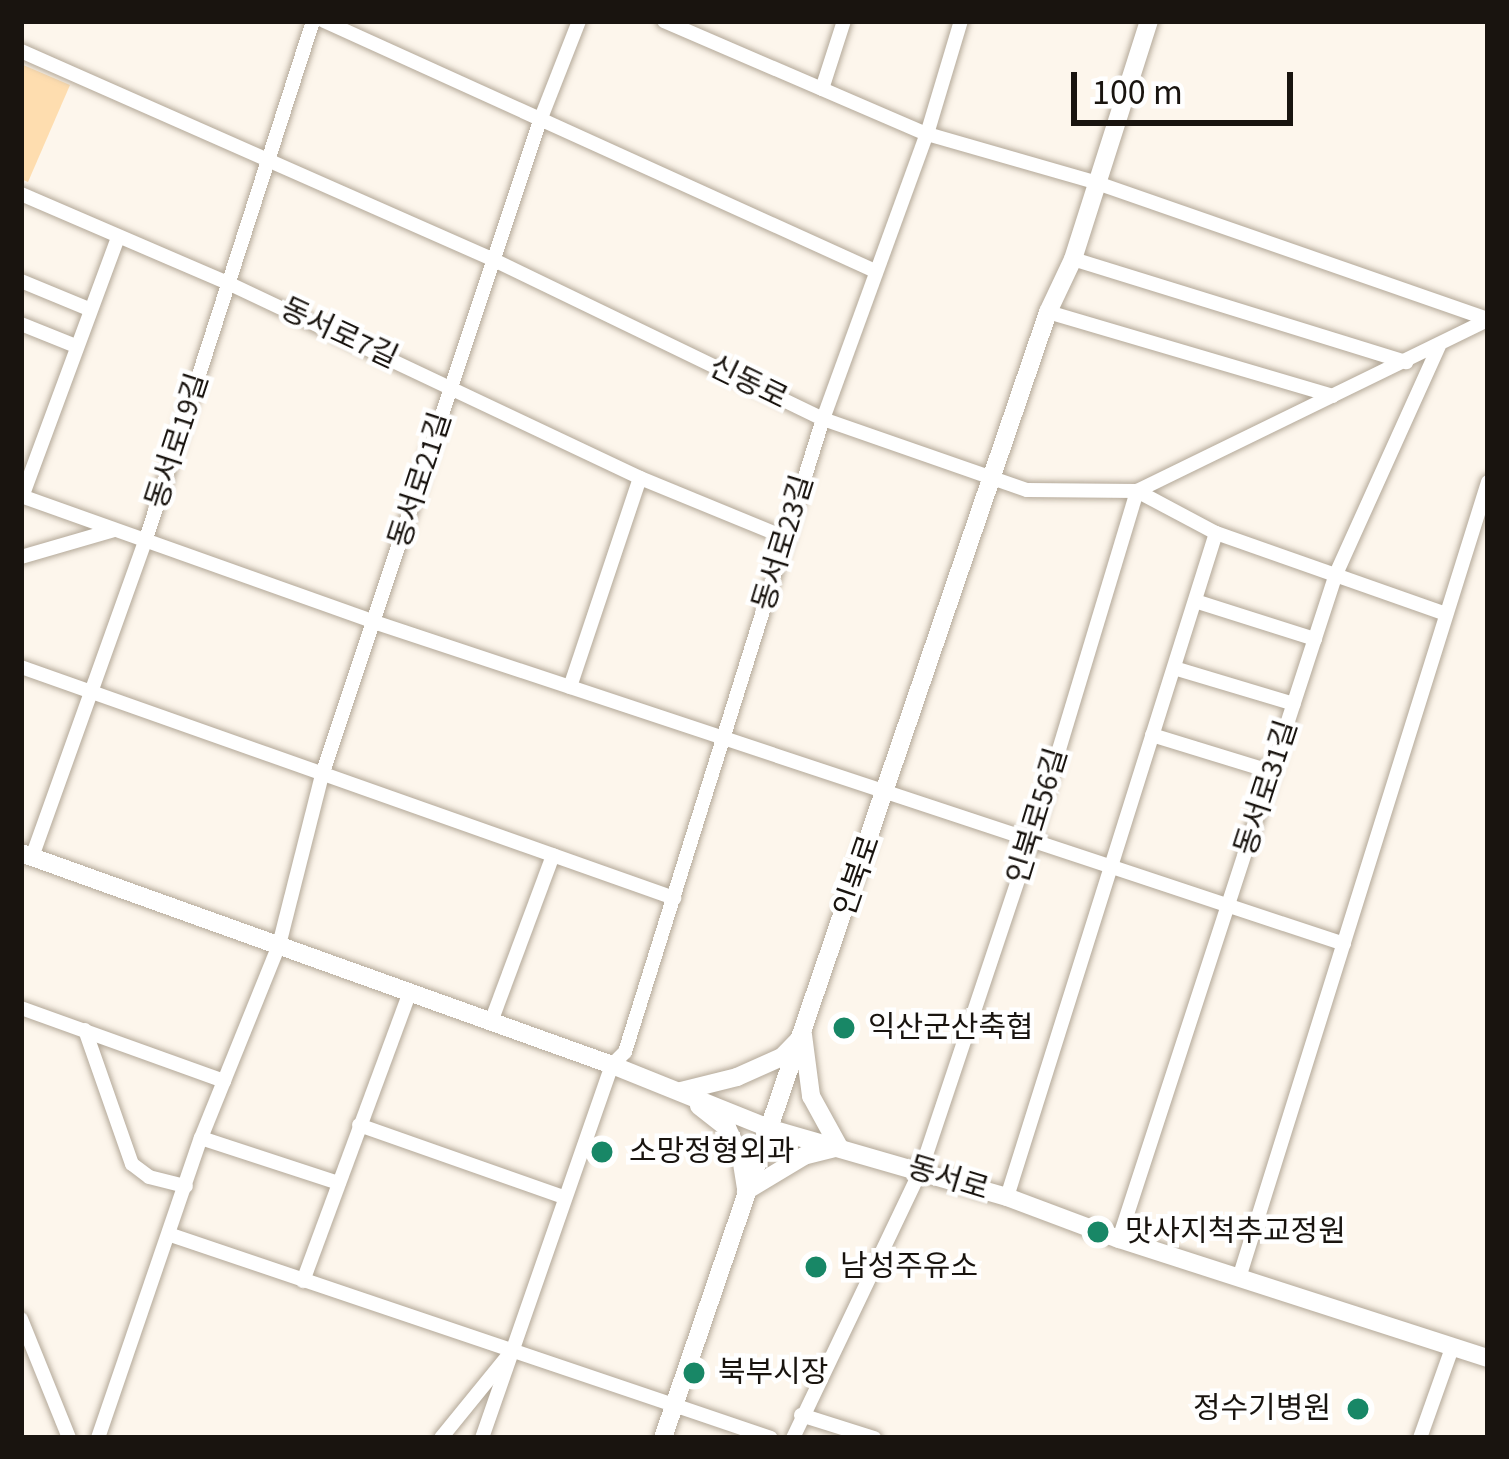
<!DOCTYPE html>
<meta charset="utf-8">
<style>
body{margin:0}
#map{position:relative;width:1509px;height:1459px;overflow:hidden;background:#fdf6ec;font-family:"Source Sans 3","Noto Sans KR",sans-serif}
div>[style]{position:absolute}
.green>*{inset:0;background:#feddaf}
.roads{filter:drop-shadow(0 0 3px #b3a898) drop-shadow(0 0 3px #b3a898)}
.street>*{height:14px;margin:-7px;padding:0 7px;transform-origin:7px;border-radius:7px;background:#fff}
.secondary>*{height:18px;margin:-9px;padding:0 9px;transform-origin:9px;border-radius:9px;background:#fff}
.dots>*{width:33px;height:33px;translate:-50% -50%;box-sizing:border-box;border:6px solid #fff;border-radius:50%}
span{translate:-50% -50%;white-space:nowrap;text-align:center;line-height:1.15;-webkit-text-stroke:9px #fff;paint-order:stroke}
.street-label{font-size:30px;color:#19140f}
.poi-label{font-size:30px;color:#19140f}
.left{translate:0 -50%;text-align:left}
.right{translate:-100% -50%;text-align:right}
.frame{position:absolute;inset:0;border:24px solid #19140f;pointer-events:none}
.scale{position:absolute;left:1071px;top:72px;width:222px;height:54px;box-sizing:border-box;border:6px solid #19140f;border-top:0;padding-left:15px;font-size:36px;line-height:42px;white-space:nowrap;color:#19140f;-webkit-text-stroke:9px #fff;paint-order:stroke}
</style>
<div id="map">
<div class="green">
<div style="clip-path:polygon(21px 64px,70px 85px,28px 182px,21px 179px)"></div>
</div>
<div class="roads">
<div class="street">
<div style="left:324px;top:21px;width:603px;rotate:24.4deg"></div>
<div style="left:664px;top:21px;width:286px;rotate:23.3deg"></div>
<div style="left:927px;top:134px;width:174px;rotate:16deg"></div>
<div style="left:1094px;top:182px;width:417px;rotate:19.2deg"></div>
<div style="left:21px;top:51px;width:517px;rotate:23.84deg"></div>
<div style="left:494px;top:260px;width:365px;rotate:25.8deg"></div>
<div style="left:823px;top:419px;width:216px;rotate:19.2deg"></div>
<div style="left:1027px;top:490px;width:110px;rotate:0.5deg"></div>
<div style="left:1137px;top:491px;width:390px;rotate:-26deg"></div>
<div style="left:822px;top:89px;width:71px;rotate:-72.1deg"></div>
<div style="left:21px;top:194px;width:228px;rotate:23.3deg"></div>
<div style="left:230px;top:284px;width:454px;rotate:25.3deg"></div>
<div style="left:640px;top:478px;width:158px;rotate:22.3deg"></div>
<div style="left:1073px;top:259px;width:349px;rotate:17.2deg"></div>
<div style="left:21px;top:281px;width:74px;rotate:22.4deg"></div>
<div style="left:1048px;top:312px;width:297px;rotate:16.4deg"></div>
<div style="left:21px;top:324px;width:59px;rotate:21.8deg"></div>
<div style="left:21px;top:496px;width:375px;rotate:19.6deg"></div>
<div style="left:374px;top:622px;width:1022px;rotate:18.36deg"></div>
<div style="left:22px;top:497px;width:276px;rotate:-69.7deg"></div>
<div style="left:21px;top:557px;width:97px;rotate:-16.2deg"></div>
<div style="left:1195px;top:601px;width:126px;rotate:17.6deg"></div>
<div style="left:21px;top:667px;width:693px;rotate:19.48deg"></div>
<div style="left:1174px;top:668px;width:125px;rotate:16.7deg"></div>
<div style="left:570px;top:687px;width:220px;rotate:-71.5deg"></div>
<div style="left:1152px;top:735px;width:126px;rotate:17.1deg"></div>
<div style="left:32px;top:857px;width:338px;rotate:-70.3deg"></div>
<div style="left:146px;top:539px;width:544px;rotate:-72.13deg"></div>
<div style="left:21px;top:1008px;width:216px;rotate:19.8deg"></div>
<div style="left:491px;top:1022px;width:178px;rotate:-69.6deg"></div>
<div style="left:85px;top:1030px;width:142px;rotate:70.7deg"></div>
<div style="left:132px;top:1164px;width:21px;rotate:37deg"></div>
<div style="left:149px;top:1177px;width:38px;rotate:14deg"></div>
<div style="left:359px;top:1125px;width:216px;rotate:19.4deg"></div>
<div style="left:201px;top:1138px;width:145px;rotate:18.1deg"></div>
<div style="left:1007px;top:1197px;width:696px;rotate:-72.53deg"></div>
<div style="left:171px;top:1235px;width:633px;rotate:18.69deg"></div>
<div style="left:1119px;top:1239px;width:700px;rotate:-71.93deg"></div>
<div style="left:1336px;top:574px;width:250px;rotate:-65.7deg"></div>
<div style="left:1239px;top:1278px;width:834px;rotate:-72.63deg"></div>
<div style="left:303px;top:1281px;width:306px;rotate:-69.7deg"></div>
<div style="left:21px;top:1319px;width:128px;rotate:68deg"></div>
<div style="left:801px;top:1415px;width:77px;rotate:17.5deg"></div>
<div style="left:98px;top:1438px;width:317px;rotate:-71.1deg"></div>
<div style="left:201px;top:1138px;width:208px;rotate:-68deg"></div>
<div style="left:279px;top:945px;width:175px;rotate:-75.8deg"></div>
<div style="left:322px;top:775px;width:693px;rotate:-71.57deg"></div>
<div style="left:541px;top:118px;width:104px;rotate:-68.6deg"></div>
<div style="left:441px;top:1438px;width:103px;rotate:-50.9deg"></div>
<div style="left:482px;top:1438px;width:395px;rotate:-70.8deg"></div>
<div style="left:612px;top:1065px;width:18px;rotate:-45deg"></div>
<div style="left:625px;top:1052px;width:663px;rotate:-72.63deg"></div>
<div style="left:823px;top:419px;width:303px;rotate:-70deg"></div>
<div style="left:927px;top:134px;width:118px;rotate:-73.3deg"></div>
<div style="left:793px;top:1438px;width:297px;rotate:-64.5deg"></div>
<div style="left:921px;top:1170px;width:349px;rotate:-71.5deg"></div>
<div style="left:1032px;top:839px;width:363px;rotate:-73.2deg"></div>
<div style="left:1137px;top:491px;width:89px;rotate:28deg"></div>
<div style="left:1216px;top:533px;width:241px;rotate:19.4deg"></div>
<div style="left:1420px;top:1438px;width:96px;rotate:-70.4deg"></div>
</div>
<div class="secondary">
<div style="left:21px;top:853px;width:628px;rotate:19.73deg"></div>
<div style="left:612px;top:1065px;width:171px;rotate:21.9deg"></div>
<div style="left:771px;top:1129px;width:246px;rotate:16.1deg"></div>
<div style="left:1007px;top:1197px;width:120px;rotate:20.6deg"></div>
<div style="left:1119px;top:1239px;width:388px;rotate:17.9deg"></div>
<div style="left:681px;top:1091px;width:58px;rotate:-14deg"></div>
<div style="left:737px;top:1077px;width:49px;rotate:-24deg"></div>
<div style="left:782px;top:1057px;width:30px;rotate:-46deg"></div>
<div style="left:803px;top:1035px;width:62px;rotate:82.5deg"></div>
<div style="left:811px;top:1096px;width:58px;rotate:61.2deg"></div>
<div style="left:839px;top:1147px;width:36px;rotate:166deg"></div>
<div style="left:804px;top:1156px;width:68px;rotate:148.9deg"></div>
<div style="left:699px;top:1106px;width:36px;rotate:38deg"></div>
<div style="left:727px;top:1128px;width:32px;rotate:64deg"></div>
<div style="left:741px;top:1157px;width:30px;rotate:81deg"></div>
<div style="left:663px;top:1438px;width:1190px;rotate:-71.12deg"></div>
<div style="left:1048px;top:312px;width:59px;rotate:-64.7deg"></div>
<div style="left:1073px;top:259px;width:250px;rotate:-72.3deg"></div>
</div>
</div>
<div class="dots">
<div style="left:844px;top:1028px;background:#188766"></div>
<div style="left:602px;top:1152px;background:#188766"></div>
<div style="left:1098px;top:1232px;background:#188766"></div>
<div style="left:816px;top:1267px;background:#188766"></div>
<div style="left:694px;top:1373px;background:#188766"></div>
<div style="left:1358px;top:1409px;background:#188766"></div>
</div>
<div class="street-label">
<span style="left:339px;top:334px;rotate:25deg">동서로7길</span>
<span style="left:748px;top:383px;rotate:26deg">신동로</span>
<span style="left:178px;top:441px;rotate:-72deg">동서로19길</span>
<span style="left:421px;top:480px;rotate:-72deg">동서로21길</span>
<span style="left:784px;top:543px;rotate:-73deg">동서로23길</span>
<span style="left:1267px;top:788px;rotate:-72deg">동서로31길</span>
<span style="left:1038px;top:816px;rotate:-73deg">인북로56길</span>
<span style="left:858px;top:876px;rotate:-71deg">인북로</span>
<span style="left:948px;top:1179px;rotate:17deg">동서로</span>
</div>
<div class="poi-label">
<span class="left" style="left:868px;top:1028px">익산군산축협</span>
<span class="left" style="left:629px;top:1152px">소망정형외과</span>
<span class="left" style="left:1125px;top:1232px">맛사지척추교정원</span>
<span class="left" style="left:840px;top:1267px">남성주유소</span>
<span class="left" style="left:718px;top:1373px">북부시장</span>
<span class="right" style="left:1331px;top:1409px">정수기병원</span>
</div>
<div class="frame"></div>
<div class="scale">100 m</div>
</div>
